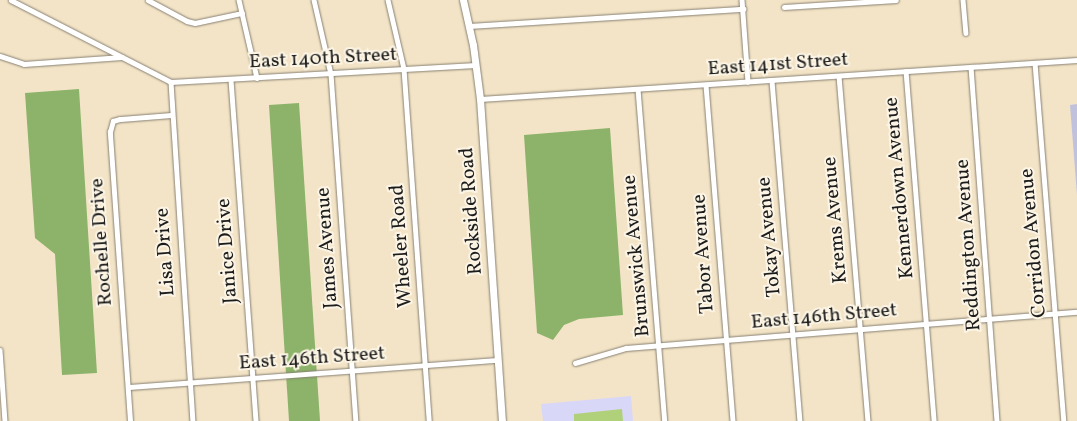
<!DOCTYPE html>
<style>
body{margin:0}
#map{position:relative;width:1077px;height:421px;overflow:hidden;background:#f3e4c7;font-family:Vollkorn,serif}
div>[style]{position:absolute}
.built>*{inset:0;background:#d9d7f8}
.industrial>*{inset:0;background:#c0c2dd}
.green>*{inset:0;background:#b0d179}
.forest>*{inset:0;background:#8cb369}
.roads{filter:drop-shadow(0 0 1px #888072) drop-shadow(0 0 1px #888072)}
.street>*{height:4.5px;margin:-2.25px;padding:0 2.25px;transform-origin:2.25px;border-radius:2.25px;background:#fff}
.primary>*{height:7px;margin:-3.5px;padding:0 3.5px;transform-origin:3.5px;border-radius:3.5px;background:#fff}
span{translate:-50% -50%;white-space:nowrap;text-align:center;line-height:1.15;-webkit-text-stroke:4px #fcf5e5;paint-order:stroke}
.street-label{font-size:20px;color:#1c1c1c}
</style>
<div id="map">
<div class="built">
<div style="clip-path:polygon(631px 396px,633px 421px,543px 421px,541px 404px)"></div>
</div>
<div class="industrial">
<div style="clip-path:polygon(1077px 104px,1077px 195px,1070px 105px)"></div>
</div>
<div class="green">
<div style="clip-path:polygon(622px 409px,623px 421px,574px 421px,574px 414px)"></div>
</div>
<div class="forest">
<div style="clip-path:polygon(79px 89px,97px 373px,62px 375px,55px 254px,35px 238px,25px 93px)"></div>
<div style="clip-path:polygon(299px 103px,320px 421px,289px 421px,269px 105px)"></div>
<div style="clip-path:polygon(610px 128px,623px 315px,579px 319px,564px 325px,553px 340px,537px 333px,524px 135px)"></div>
</div>
<div class="roads">
<div class="street">
<div style="left:11px;top:0;width:180px;rotate:27.1deg"></div>
<div style="left:171px;top:82px;width:305px;rotate:-3.2deg"></div>
<div style="left:148px;top:0;width:44px;rotate:28.3deg"></div>
<div style="left:187px;top:21px;width:8px;rotate:14deg"></div>
<div style="left:195px;top:23px;width:48px;rotate:-12deg"></div>
<div style="left:239px;top:0;width:80px;rotate:77deg"></div>
<div style="left:314px;top:0;width:76px;rotate:77.1deg"></div>
<div style="left:331px;top:74px;width:348px;rotate:85.9deg"></div>
<div style="left:388px;top:0;width:71px;rotate:76.9deg"></div>
<div style="left:404px;top:69px;width:353px;rotate:85.9deg"></div>
<div style="left:742px;top:0;width:82px;rotate:85.8deg"></div>
<div style="left:963px;top:0;width:33px;rotate:85deg"></div>
<div style="left:784px;top:7px;width:112px;rotate:-3.6deg"></div>
<div style="left:469px;top:26px;width:275px;rotate:-3.6deg"></div>
<div style="left:0;top:56px;width:25px;rotate:18deg"></div>
<div style="left:24px;top:64px;width:98px;rotate:-4.1deg"></div>
<div style="left:1035px;top:63px;width:359px;rotate:85.4deg"></div>
<div style="left:971px;top:67px;width:355px;rotate:85.8deg"></div>
<div style="left:906px;top:71px;width:351px;rotate:85.4deg"></div>
<div style="left:839px;top:76px;width:346px;rotate:85.2deg"></div>
<div style="left:231px;top:80px;width:342px;rotate:85.8deg"></div>
<div style="left:772px;top:81px;width:341px;rotate:85.3deg"></div>
<div style="left:171px;top:82px;width:340px;rotate:86.3deg"></div>
<div style="left:706px;top:85px;width:337px;rotate:85.4deg"></div>
<div style="left:638px;top:89px;width:333px;rotate:85.4deg"></div>
<div style="left:480px;top:99px;width:598px;rotate:-3.74deg"></div>
<div style="left:0;top:350px;width:71px;rotate:86deg"></div>
<div style="left:575px;top:363px;width:53px;rotate:-16.4deg"></div>
<div style="left:626px;top:348px;width:452px;rotate:-4.6deg"></div>
<div style="left:128px;top:387px;width:371px;rotate:-4.2deg"></div>
<div style="left:130px;top:421px;width:290px;rotate:-94deg"></div>
<div style="left:110px;top:132px;width:11px;rotate:-75deg"></div>
<div style="left:113px;top:121px;width:7px;rotate:-16deg"></div>
<div style="left:120px;top:119px;width:52px;rotate:-4.4deg"></div>
</div>
<div class="primary">
<div style="left:463px;top:0;width:46px;rotate:77.5deg"></div>
<div style="left:473px;top:45px;width:54px;rotate:82.6deg"></div>
<div style="left:480px;top:99px;width:323px;rotate:86.1deg"></div>
</div>
</div>
<div class="street-label">
<span style="left:323px;top:59px;rotate:-3deg">East 140th Street</span>
<span style="left:778px;top:65px;rotate:-4deg">East 141st Street</span>
<span style="left:900px;top:188px;rotate:-95deg">Kennerdown Avenue</span>
<span style="left:472px;top:211px;rotate:-94deg">Rockside Road</span>
<span style="left:836px;top:220px;rotate:-95deg">Krems Avenue</span>
<span style="left:770px;top:237px;rotate:-95deg">Tokay Avenue</span>
<span style="left:102px;top:242px;rotate:-94deg">Rochelle Drive</span>
<span style="left:1034px;top:243px;rotate:-95deg">Corridon Avenue</span>
<span style="left:969px;top:245px;rotate:-94deg">Reddington Avenue</span>
<span style="left:402px;top:246px;rotate:-94deg">Wheeler Road</span>
<span style="left:328px;top:248px;rotate:-94deg">James Avenue</span>
<span style="left:228px;top:251px;rotate:-94deg">Janice Drive</span>
<span style="left:166px;top:252px;rotate:-94deg">Lisa Drive</span>
<span style="left:704px;top:254px;rotate:-94deg">Tabor Avenue</span>
<span style="left:637px;top:256px;rotate:-95deg">Brunswick Avenue</span>
<span style="left:824px;top:317px;rotate:-5deg">East 146th Street</span>
<span style="left:312px;top:359px;rotate:-4deg">East 146th Street</span>
</div>
</div>
